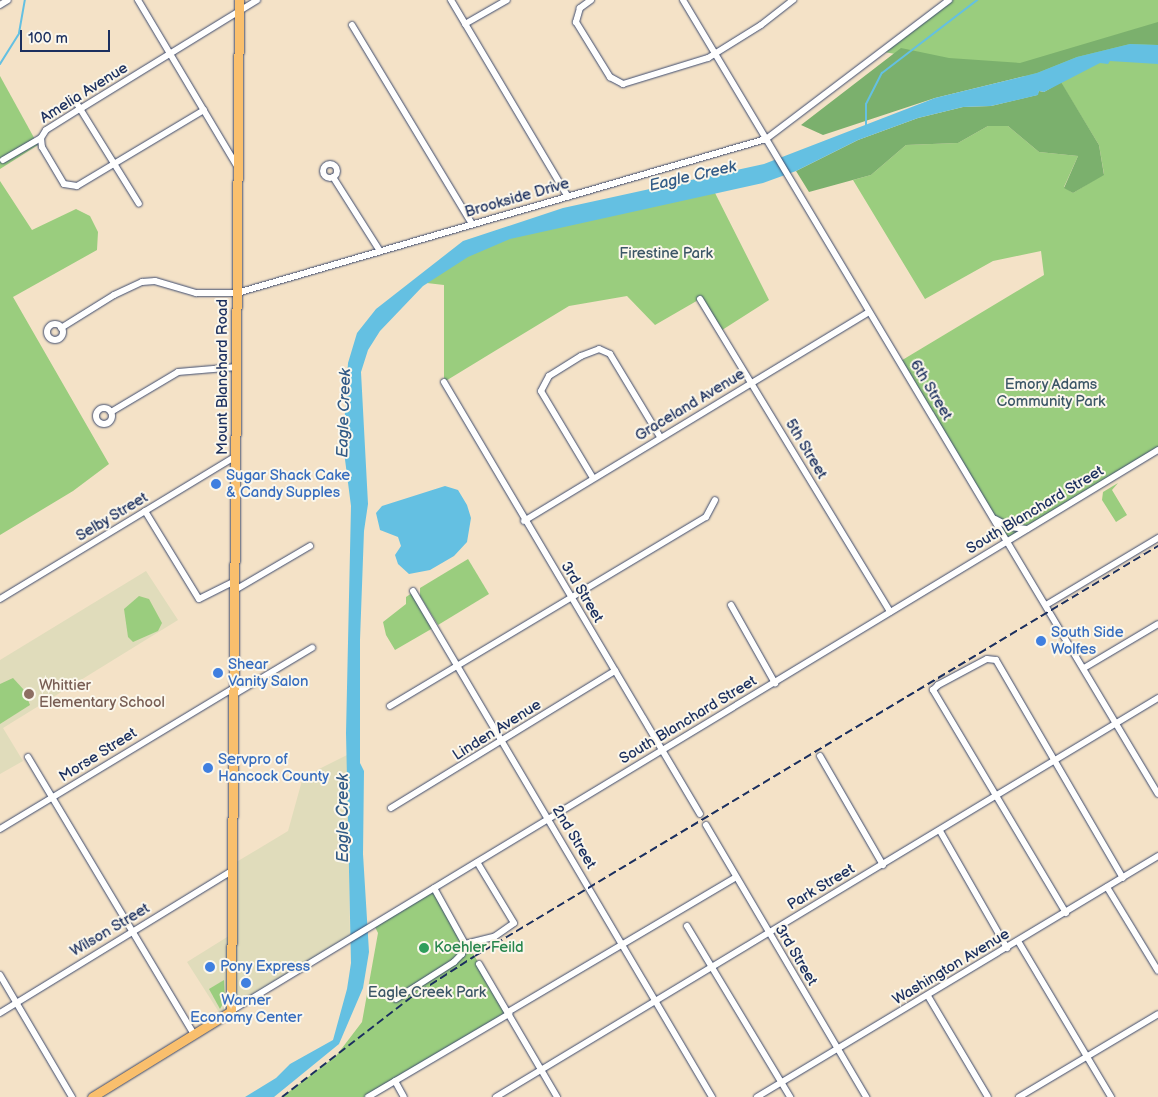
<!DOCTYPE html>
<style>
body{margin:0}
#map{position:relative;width:1158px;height:1097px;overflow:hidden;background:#f4e2c7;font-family:"Balsamiq Sans",sans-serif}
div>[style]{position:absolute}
.built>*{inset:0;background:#e0dcbb}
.green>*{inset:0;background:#9acd7e}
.forest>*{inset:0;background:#7bb06d}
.water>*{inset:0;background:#64c0e2}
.stream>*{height:2px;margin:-1px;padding:0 1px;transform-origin:1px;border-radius:1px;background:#64c0e2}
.roads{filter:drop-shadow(0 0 1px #3c4a6e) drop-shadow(0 0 1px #3c4a6e)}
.minor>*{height:6px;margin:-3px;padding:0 3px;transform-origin:3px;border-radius:3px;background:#fff}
.minor>.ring{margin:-3px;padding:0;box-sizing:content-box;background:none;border:6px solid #fff;border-radius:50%}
.major>*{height:9px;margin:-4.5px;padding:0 4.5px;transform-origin:4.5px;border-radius:4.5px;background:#f9bf6d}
.rail>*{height:2px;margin-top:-1px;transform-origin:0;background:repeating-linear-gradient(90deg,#1b2f5e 0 8px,transparent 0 12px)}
.dots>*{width:14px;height:14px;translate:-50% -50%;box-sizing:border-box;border:2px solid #fbf7ec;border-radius:50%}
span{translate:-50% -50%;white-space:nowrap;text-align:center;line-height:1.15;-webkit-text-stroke:4px #fbf7ec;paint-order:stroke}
.street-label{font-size:15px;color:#1b2f5e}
.park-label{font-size:15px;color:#3b5666}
.shop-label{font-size:15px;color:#366cbe}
.left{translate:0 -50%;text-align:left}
.education-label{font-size:15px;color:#785e54}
.leisure-label{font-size:15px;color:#27864d}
.water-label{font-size:16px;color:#315a86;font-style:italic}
.scale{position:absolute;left:20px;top:30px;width:90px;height:22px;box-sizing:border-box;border:2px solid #1b2f5e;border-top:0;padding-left:6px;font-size:15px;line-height:18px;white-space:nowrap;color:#1b2f5e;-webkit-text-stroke:4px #fbf7ec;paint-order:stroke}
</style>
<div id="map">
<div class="built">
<div style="clip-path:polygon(146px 571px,178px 620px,3px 728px,23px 761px,0 774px,0 660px)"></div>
<div style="clip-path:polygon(347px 755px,350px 936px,222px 1017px,187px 962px,232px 934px,233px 864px,288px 831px,303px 777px)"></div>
</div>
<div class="green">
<div style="clip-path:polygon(949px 0,1158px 0,1158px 450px,1008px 541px,899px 362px,1044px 275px,1041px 251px,993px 261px,925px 299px,853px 180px,871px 175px,906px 145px,958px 143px,988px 126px,1008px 126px,1039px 152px,1078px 156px,1064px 187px,1073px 193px,1104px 174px,1099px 145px,1061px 83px,884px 52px)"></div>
<div style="clip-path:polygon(0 76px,38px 145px,0 169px)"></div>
<div style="clip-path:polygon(0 181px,32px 230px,76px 209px,90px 216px,98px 232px,97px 250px,13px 297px,109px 464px,73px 491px,0 535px)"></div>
<div style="clip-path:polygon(711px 185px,769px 300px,719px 332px,700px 299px,655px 325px,627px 296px,569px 306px,444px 382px,444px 285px,418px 282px,474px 245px)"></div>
<div style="clip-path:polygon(1118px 483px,1112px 490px,1127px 515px,1116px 522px,1102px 500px,1103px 492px)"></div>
<div style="clip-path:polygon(468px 559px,489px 594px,438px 625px,420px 596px,420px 588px)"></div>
<div style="clip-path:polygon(412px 593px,433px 628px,395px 650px,386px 635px,383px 622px,406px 604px,406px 597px)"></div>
<div style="clip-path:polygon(139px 596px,149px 599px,162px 623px,158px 631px,133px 642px,128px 637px,124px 609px)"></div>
<div style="clip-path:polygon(13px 678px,24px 690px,30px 705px,0 724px,0 684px)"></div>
<div style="clip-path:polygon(434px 888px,509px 1014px,369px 1097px,282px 1097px,336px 1056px,362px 1022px,378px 933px,374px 925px)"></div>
<div style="clip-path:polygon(224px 980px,225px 1000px,220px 1009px,209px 989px)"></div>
</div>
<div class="forest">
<div style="clip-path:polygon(1158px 22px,1158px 45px,1130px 44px,1077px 57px,1037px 73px,935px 98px,823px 135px,801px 125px,901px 48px,949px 58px,1020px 63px)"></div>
<div style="clip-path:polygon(1061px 82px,1099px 145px,1104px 175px,1073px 193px,1064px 188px,1078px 156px,1039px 152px,1008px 126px,988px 126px,958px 143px,906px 145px,871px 175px,809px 192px,796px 171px,858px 140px,918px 118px,963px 107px,991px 106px,1037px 95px,1039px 91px,1044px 92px)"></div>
</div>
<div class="water">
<div style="clip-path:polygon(1130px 44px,1158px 45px,1158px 64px,1110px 61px,1108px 64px,1100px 63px,1044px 92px,1039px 91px,1038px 95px,991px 106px,963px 107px,918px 118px,858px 140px,796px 171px,763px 183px,510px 239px,468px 257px,423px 286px,380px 331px,368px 350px,361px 372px,368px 504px,364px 531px,360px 640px,360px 763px,364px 771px,363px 854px,369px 952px,363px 988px,339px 1044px,274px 1097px,245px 1097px,276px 1078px,290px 1064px,333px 1040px,347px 989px,351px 963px,346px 733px,351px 506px,343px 444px,348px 363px,357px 333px,376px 309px,463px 241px,563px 208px,764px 164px,935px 98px,1037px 73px,1077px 57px)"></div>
<div style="clip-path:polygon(445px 486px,458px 490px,467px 505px,471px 518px,467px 542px,454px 556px,430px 570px,409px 574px,398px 564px,395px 555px,401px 546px,398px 537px,380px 530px,376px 513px,382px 506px)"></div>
</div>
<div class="stream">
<div style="left:0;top:64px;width:36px;rotate:-58deg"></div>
<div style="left:19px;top:33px;width:34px;rotate:-80deg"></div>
<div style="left:866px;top:125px;width:21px;rotate:-90deg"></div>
<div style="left:866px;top:104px;width:35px;rotate:-63deg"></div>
<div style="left:882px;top:73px;width:120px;rotate:-37.5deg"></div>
</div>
<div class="roads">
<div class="minor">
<div style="left:138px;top:0;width:193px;rotate:59.2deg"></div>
<div style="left:451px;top:0;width:229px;rotate:59.3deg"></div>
<div style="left:591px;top:0;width:14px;rotate:144deg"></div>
<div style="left:580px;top:8px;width:15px;rotate:106deg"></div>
<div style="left:576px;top:22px;width:65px;rotate:58.3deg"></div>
<div style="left:610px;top:77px;width:15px;rotate:28deg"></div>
<div style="left:623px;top:84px;width:89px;rotate:-17deg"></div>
<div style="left:708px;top:58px;width:62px;rotate:-31.9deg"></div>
<div style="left:761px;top:25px;width:41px;rotate:-38deg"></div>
<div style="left:683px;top:0;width:925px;rotate:59.11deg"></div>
<div style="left:0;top:5px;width:9px;rotate:-32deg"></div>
<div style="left:465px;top:24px;width:48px;rotate:-29.7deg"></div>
<div style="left:352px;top:25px;width:232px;rotate:58.9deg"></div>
<div style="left:74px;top:99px;width:123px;rotate:58.2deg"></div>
<div style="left:41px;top:138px;width:9px;rotate:84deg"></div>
<div style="left:42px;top:147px;width:43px;rotate:59.3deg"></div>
<div style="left:64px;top:184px;width:13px;rotate:9deg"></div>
<div style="left:77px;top:186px;width:148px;rotate:-30.9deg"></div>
<div style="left:3px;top:160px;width:44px;rotate:-30.1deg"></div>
<div style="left:41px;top:138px;width:9px;rotate:-58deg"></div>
<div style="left:46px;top:130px;width:40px;rotate:-32deg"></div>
<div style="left:80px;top:109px;width:208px;rotate:-31.6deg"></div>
<div class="ring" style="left:323px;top:164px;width:8px;height:8px"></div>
<div style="left:333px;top:177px;width:88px;rotate:57.6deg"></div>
<div style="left:700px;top:299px;width:366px;rotate:58.7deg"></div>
<div class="ring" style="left:47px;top:324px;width:10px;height:10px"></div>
<div style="left:61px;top:328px;width:62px;rotate:-31.9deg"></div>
<div style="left:114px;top:295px;width:31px;rotate:-25deg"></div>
<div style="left:142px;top:282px;width:13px;rotate:-4deg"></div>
<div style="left:155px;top:281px;width:43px;rotate:16.3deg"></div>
<div style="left:196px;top:293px;width:41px"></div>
<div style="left:237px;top:293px;width:551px;rotate:-16.23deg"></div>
<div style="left:766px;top:139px;width:230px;rotate:-37.2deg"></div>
<div style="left:444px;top:382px;width:502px;rotate:59.35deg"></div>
<div class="ring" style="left:96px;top:408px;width:10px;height:10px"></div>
<div style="left:111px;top:412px;width:78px;rotate:-30.8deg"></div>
<div style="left:178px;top:372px;width:59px;rotate:-4.8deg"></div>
<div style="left:593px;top:478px;width:101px;rotate:-120.9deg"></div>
<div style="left:541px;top:391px;width:17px;rotate:-62deg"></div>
<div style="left:549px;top:376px;width:38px;rotate:-32deg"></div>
<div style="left:581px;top:356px;width:19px;rotate:-21deg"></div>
<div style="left:599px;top:349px;width:12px;rotate:24deg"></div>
<div style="left:610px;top:354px;width:97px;rotate:58.9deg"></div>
<div style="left:145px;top:511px;width:103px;rotate:58.5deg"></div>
<div style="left:199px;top:599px;width:40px;rotate:-26.6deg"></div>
<div style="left:995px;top:519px;width:17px;rotate:28deg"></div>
<div style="left:1010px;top:527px;width:17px;rotate:7deg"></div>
<div style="left:524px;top:521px;width:403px;rotate:-31.2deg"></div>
<div style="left:235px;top:590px;width:87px;rotate:-30.4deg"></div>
<div style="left:413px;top:591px;width:588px;rotate:59.42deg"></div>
<div style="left:0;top:599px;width:276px;rotate:-31.2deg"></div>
<div style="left:731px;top:605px;width:90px;rotate:60.6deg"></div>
<div style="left:1046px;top:605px;width:131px;rotate:-30.9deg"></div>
<div style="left:1084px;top:668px;width:86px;rotate:-30.7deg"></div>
<div style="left:235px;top:694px;width:90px;rotate:-30.9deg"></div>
<div style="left:390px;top:706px;width:368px;rotate:-30.9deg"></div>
<div style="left:706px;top:517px;width:19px;rotate:-62deg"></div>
<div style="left:820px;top:756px;width:126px;rotate:60deg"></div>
<div style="left:28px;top:757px;width:323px;rotate:59.1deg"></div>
<div style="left:391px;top:808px;width:263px;rotate:-31.5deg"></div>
<div style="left:706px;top:825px;width:316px;rotate:59.5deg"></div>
<div style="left:0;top:829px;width:275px;rotate:-31.1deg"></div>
<div style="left:940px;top:831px;width:135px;rotate:60.2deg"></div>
<div style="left:1107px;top:887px;width:98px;rotate:58.7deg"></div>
<div style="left:434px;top:888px;width:64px;rotate:61deg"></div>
<div style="left:1066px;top:913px;width:260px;rotate:-120.8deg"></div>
<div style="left:933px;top:690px;width:7px;rotate:-45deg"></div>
<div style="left:938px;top:685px;width:55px;rotate:-28deg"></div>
<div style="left:987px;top:659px;width:9px;rotate:6deg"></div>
<div style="left:996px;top:660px;width:252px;rotate:59.8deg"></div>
<div style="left:687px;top:926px;width:200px;rotate:58.9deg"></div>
<div style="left:1018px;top:941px;width:182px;rotate:59.2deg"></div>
<div style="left:479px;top:964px;width:154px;rotate:59.6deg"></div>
<div style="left:0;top:975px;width:142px;rotate:59.5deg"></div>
<div style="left:928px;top:996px;width:117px;rotate:59.3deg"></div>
<div style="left:396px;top:999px;width:69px;rotate:-32.5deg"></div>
<div style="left:454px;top:962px;width:11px;rotate:-45deg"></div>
<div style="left:462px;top:954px;width:10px;rotate:-73deg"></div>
<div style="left:465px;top:944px;width:30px;rotate:-14deg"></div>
<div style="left:494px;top:937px;width:24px;rotate:-35deg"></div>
<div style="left:514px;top:923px;width:71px;rotate:-121.2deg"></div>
<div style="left:231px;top:1011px;width:1084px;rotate:-31.18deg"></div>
<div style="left:508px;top:1012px;width:265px;rotate:-30.6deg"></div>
<div style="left:0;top:1013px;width:273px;rotate:-31.5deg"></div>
<div style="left:395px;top:1081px;width:18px;rotate:61deg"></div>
<div style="left:368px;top:1097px;width:164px;rotate:-30.5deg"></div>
<div style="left:496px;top:1097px;width:773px;rotate:-31.08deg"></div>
<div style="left:757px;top:1097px;width:468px;rotate:-31deg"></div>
<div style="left:1019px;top:1097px;width:162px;rotate:-30.8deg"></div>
</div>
<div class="major">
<div style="left:92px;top:1097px;width:163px;rotate:-31.7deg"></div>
<div style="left:231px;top:1011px;width:1011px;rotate:-89.55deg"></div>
</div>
</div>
<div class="rail">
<div style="left:282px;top:1097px;width:162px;rotate:-37.7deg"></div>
<div style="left:410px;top:998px;width:77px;rotate:-32.9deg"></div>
<div style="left:475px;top:956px;width:797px;rotate:-30.98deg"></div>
</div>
<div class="dots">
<div style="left:216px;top:484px;background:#3f7fe0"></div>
<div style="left:1041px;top:641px;background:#3f7fe0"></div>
<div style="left:218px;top:673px;background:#3f7fe0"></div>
<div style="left:29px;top:694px;background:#8d6e63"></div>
<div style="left:208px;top:768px;background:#3f7fe0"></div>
<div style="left:424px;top:948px;background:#2e9e5b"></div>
<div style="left:210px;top:967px;background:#3f7fe0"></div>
<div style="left:246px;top:983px;background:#3f7fe0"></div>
</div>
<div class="street-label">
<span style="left:84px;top:93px;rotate:-32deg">Amelia Avenue</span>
<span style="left:517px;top:198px;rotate:-16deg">Brookside Drive</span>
<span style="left:223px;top:377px;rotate:-90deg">Mount Blanchard Road</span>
<span style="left:931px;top:390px;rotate:59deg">6th Street</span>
<span style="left:690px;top:405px;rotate:-31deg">Graceland Avenue</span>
<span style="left:806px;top:449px;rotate:59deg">5th Street</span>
<span style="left:1035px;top:510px;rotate:-31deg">South Blanchard Street</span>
<span style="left:112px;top:517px;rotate:-31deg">Selby Street</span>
<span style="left:582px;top:592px;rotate:59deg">3rd Street</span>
<span style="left:688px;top:720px;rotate:-31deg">South Blanchard Street</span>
<span style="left:497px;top:730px;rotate:-32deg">Linden Avenue</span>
<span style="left:98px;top:755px;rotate:-32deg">Morse Street</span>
<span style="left:574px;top:837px;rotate:59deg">2nd Street</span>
<span style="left:821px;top:887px;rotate:-31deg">Park Street</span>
<span style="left:110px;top:930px;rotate:-31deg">Wilson Street</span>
<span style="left:796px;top:955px;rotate:59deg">3rd Street</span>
<span style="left:951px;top:967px;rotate:-31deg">Washington Avenue</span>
</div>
<div class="park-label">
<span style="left:666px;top:254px">Firestine Park</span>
<span style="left:1051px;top:393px">Emory Adams<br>Community Park</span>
<span style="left:427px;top:993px">Eagle Creek Park</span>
</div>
<div class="shop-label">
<span class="left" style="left:226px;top:484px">Sugar Shack Cake<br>&amp; Candy Supples</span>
<span class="left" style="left:1051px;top:641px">South Side<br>Wolfes</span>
<span class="left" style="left:228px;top:673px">Shear<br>Vanity Salon</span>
<span class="left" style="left:218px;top:768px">Servpro of<br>Hancock County</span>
<span class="left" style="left:220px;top:967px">Pony Express</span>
<span style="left:246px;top:1009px">Warner<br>Economy Center</span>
</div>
<div class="education-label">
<span class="left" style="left:39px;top:694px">Whittier<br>Elementary School</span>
</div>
<div class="leisure-label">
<span class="left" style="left:434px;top:948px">Koehler Feild</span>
</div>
<div class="water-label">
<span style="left:693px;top:177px;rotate:-13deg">Eagle Creek</span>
<span style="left:345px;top:413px;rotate:-88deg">Eagle Creek</span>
<span style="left:344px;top:818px;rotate:-90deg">Eagle Creek</span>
</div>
<div class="scale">100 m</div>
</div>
